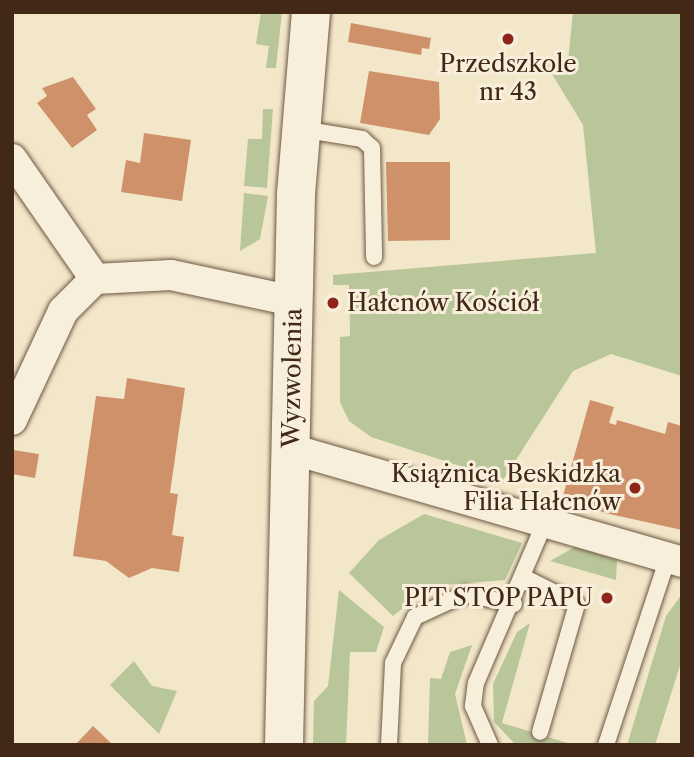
<!DOCTYPE html>
<meta charset="utf-8">
<style>
body{margin:0}
#map{position:relative;width:694px;height:757px;overflow:hidden;background:#f3e7c9;font-family:"Libre Caslon Text",serif}
div>[style]{position:absolute}
.green>*{inset:0;background:#b8c699}
.building>*{inset:0;background:#ce916a}
.roads{filter:drop-shadow(0 0 2px #6e5844) drop-shadow(0 0 2px #6e5844)}
.lane>*{height:16px;margin:-8px;padding:0 8px;transform-origin:8px;border-radius:8px;background:#f7efdc}
.street>*{height:30px;margin:-15px;padding:0 15px;transform-origin:15px;border-radius:15px;background:#f7efdc}
.secondary>*{height:38px;margin:-19px;padding:0 19px;transform-origin:19px;border-radius:19px;background:#f7efdc}
.dots>*{width:19px;height:19px;translate:-50% -50%;box-sizing:border-box;border:4px solid #f7efdc;border-radius:50%}
span{translate:-50% -50%;white-space:nowrap;text-align:center;line-height:1.15;-webkit-text-stroke:6px #f7efdc;paint-order:stroke}
.poi-label{font-size:24px;color:#412817}
.left{translate:0 -50%;text-align:left}
.right{translate:-100% -50%;text-align:right}
.street-label{font-size:24px;color:#412817}
.frame{position:absolute;inset:0;border:14px solid #412817;pointer-events:none}
</style>
<div id="map">
<div class="green">
<div style="clip-path:polygon(261px 12px,282px 12px,276px 68px,266px 68px,269px 46px,256px 44px)"></div>
<div style="clip-path:polygon(573px 12px,682px 12px,682px 376px,611px 354px,573px 371px,503px 480px,371px 437px,349px 421px,340px 402px,340px 337px,350px 336px,349px 285px,333px 285px,333px 275px,596px 253px,583px 125px,541px 56px,568px 61px)"></div>
<div style="clip-path:polygon(263px 109px,273px 109px,267px 188px,244px 186px,248px 139px,262px 139px)"></div>
<div style="clip-path:polygon(244px 193px,268px 196px,260px 239px,240px 251px)"></div>
<div style="clip-path:polygon(424px 514px,522px 543px,505px 580px,431px 586px,393px 616px,349px 573px,379px 540px)"></div>
<div style="clip-path:polygon(575px 547px,617px 560px,616px 580px,550px 561px)"></div>
<div style="clip-path:polygon(339px 590px,384px 627px,376px 652px,350px 652px,346px 745px,313px 745px,314px 701px,328px 686px)"></div>
<div style="clip-path:polygon(682px 594px,682px 659px,655px 745px,627px 745px,666px 616px)"></div>
<div style="clip-path:polygon(530px 623px,502px 723px,574px 745px,516px 745px,494px 722px,493px 684px,517px 632px)"></div>
<div style="clip-path:polygon(472px 645px,455px 694px,467px 745px,428px 745px,430px 678px,441px 679px,450px 652px)"></div>
<div style="clip-path:polygon(134px 661px,152px 686px,177px 691px,159px 734px,110px 685px)"></div>
</div>
<div class="building">
<div style="clip-path:polygon(351px 23px,431px 38px,429px 49px,422px 48px,421px 55px,348px 42px)"></div>
<div style="clip-path:polygon(369px 71px,439px 82px,440px 119px,429px 135px,360px 123px)"></div>
<div style="clip-path:polygon(73px 77px,96px 109px,87px 115px,97px 130px,72px 148px,37px 103px,47px 96px,42px 88px)"></div>
<div style="clip-path:polygon(144px 133px,191px 140px,182px 201px,121px 192px,126px 160px,140px 163px)"></div>
<div style="clip-path:polygon(386px 162px,450px 162px,450px 240px,388px 241px)"></div>
<div style="clip-path:polygon(127px 378px,185px 388px,170px 493px,178px 494px,172px 535px,184px 537px,179px 572px,152px 568px,129px 578px,106px 561px,73px 556px,96px 396px,124px 399px)"></div>
<div style="clip-path:polygon(590px 400px,614px 407px,609px 423px,616px 425px,617px 420px,665px 434px,668px 422px,682px 426px,682px 530px,605px 513px,563px 496px)"></div>
<div style="clip-path:polygon(13px 450px,39px 454px,35px 478px,12px 474px)"></div>
<div style="clip-path:polygon(93px 726px,113px 745px,75px 745px)"></div>
</div>
<div class="roads">
<div class="lane">
<div style="left:301px;top:129px;width:62px;rotate:9.3deg"></div>
<div style="left:362px;top:139px;width:13px;rotate:42deg"></div>
<div style="left:372px;top:148px;width:109px;rotate:88.9deg"></div>
<div style="left:525px;top:578px;width:58px;rotate:26.6deg"></div>
<div style="left:577px;top:604px;width:133px;rotate:106.1deg"></div>
<div style="left:389px;top:745px;width:82px;rotate:-87.2deg"></div>
<div style="left:393px;top:663px;width:51px;rotate:-64.4deg"></div>
<div style="left:415px;top:617px;width:55px;rotate:-24.7deg"></div>
<div style="left:465px;top:594px;width:50px;rotate:11.5deg"></div>
<div style="left:490px;top:745px;width:43px;rotate:-113.6deg"></div>
<div style="left:473px;top:706px;width:23px;rotate:-83deg"></div>
<div style="left:476px;top:683px;width:175px;rotate:-66.8deg"></div>
<div style="left:606px;top:745px;width:197px;rotate:-71.7deg"></div>
</div>
<div class="street">
<div style="left:12px;top:159px;width:146px;rotate:55.3deg"></div>
<div style="left:12px;top:420px;width:120px;rotate:-64.9deg"></div>
<div style="left:63px;top:311px;width:45px;rotate:-45deg"></div>
<div style="left:95px;top:279px;width:76px;rotate:-3deg"></div>
<div style="left:171px;top:275px;width:125px;rotate:12deg"></div>
<div style="left:291px;top:449px;width:407px;rotate:16.1deg"></div>
</div>
<div class="secondary">
<div style="left:284px;top:745px;width:551px;rotate:-88.75deg"></div>
<div style="left:296px;top:194px;width:183px;rotate:-85.3deg"></div>
</div>
</div>
<div class="dots">
<div style="left:508px;top:39px;background:#8f2418"></div>
<div style="left:333px;top:303px;background:#8f2418"></div>
<div style="left:635px;top:488px;background:#8f2418"></div>
<div style="left:607px;top:598px;background:#8f2418"></div>
</div>
<div class="poi-label">
<span style="left:508px;top:78px">Przedszkole<br>nr 43</span>
<span class="left" style="left:347px;top:303px">Hałcnów Kościół</span>
<span class="right" style="left:621px;top:488px">Książnica Beskidzka<br>Filia Hałcnów</span>
<span class="right" style="left:593px;top:598px">PIT STOP PAPU</span>
</div>
<div class="street-label">
<span style="left:292px;top:378px;rotate:-89deg">Wyzwolenia</span>
</div>
<div class="frame"></div>
</div>
